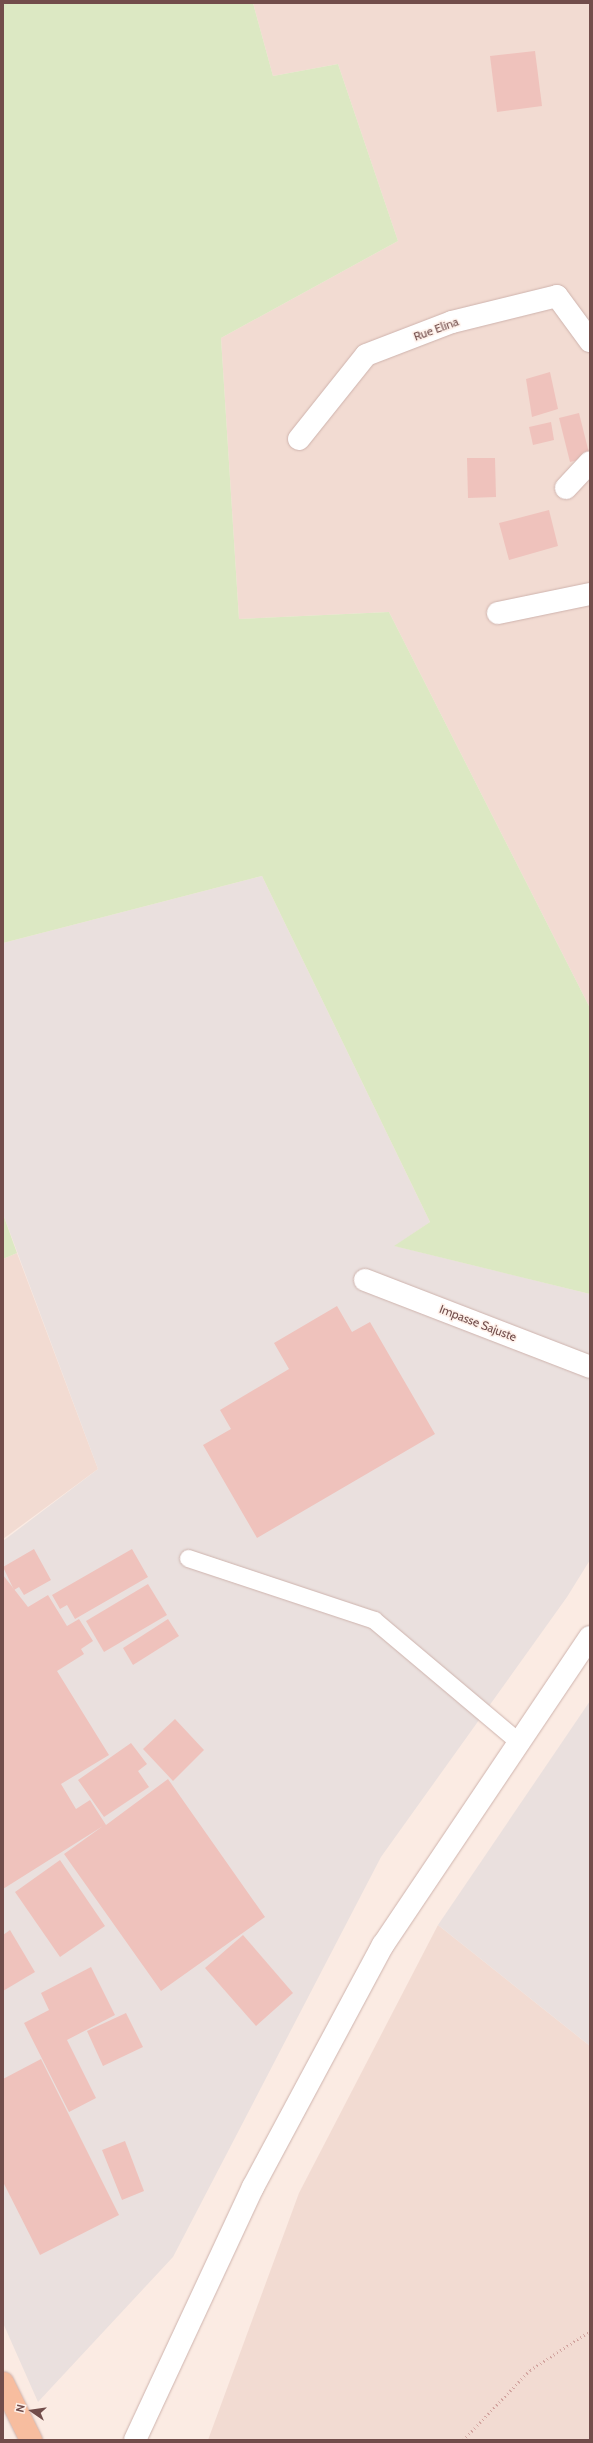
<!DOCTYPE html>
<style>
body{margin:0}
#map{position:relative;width:593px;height:2443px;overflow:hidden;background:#fbebe3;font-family:Cabin,sans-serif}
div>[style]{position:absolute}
.residential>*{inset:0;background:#f2dbd2}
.industrial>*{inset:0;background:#eae0de}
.green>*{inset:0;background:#dce8c3}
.building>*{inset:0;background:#efc2bc}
.path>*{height:2.5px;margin-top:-1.25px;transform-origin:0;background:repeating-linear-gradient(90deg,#d3a5a0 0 1px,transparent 0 4px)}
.roads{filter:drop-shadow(0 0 1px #ceb3ad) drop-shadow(0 0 1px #ceb3ad)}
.lane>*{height:17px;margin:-8.5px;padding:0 8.5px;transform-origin:8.5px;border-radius:8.5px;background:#fff}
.street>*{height:22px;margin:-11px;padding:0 11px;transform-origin:11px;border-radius:11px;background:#fff}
.secondary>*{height:22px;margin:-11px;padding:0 11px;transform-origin:11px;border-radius:11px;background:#fff}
.primary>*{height:22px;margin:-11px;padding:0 11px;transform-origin:11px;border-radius:11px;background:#f7bd9f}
span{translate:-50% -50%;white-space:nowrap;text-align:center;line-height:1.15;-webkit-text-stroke:3px #fef0e9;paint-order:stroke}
.street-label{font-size:12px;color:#724d4b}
.frame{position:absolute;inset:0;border:4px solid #724d4b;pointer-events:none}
.north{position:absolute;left:12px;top:2391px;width:40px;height:40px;-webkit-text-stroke:3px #fef0e9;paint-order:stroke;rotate:283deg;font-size:11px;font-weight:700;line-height:16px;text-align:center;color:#724d4b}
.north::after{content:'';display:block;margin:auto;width:14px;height:18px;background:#724d4b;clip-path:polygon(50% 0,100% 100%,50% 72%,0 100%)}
</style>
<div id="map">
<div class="residential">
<div style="clip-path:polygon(253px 3px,590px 3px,590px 1008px,389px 612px,239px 619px,221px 338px,398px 241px,338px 64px,273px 76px)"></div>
<div style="clip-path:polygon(17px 1253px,98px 1469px,3px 1539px,3px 1259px)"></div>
<div style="clip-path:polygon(438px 1925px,590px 2046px,590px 2440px,208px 2440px,299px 2193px)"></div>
</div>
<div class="industrial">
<div style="clip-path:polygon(262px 876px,430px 1222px,395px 1246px,590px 1294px,590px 1560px,567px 1597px,381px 1857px,173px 2257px,38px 2402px,3px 2323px,3px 1541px,98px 1469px,3px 1214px,3px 943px)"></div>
<div style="clip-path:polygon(590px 1701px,590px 2046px,438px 1925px)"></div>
</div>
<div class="green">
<div style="clip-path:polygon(3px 3px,253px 3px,273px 76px,338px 64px,398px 241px,221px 338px,239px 619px,389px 612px,590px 1008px,590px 1294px,394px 1246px,430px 1222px,262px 876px,3px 943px)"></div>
<div style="clip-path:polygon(3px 1214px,17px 1253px,3px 1259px)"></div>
</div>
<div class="building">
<div style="clip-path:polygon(535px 51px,542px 106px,497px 112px,490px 56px)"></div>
<div style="clip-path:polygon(550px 372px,558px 409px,532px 417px,526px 379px)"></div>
<div style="clip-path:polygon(579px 413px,590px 457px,570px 462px,559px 418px)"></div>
<div style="clip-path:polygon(551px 422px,554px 440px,533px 445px,529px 427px)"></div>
<div style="clip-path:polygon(467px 458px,495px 458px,496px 497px,468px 498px)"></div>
<div style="clip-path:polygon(549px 510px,558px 546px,509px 560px,499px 523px)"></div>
<div style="clip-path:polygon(337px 1306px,352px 1332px,370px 1322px,435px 1434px,257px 1538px,203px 1445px,231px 1429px,220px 1410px,289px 1369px,274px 1343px)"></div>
<div style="clip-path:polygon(34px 1549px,51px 1580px,24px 1595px,19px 1587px,14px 1590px,3px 1567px)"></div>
<div style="clip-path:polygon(132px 1549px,148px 1577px,75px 1619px,67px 1605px,60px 1609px,52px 1595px)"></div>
<div style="clip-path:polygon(3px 1575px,28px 1607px,48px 1595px,67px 1626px,79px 1619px,93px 1641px,81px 1649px,84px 1654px,57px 1671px,109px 1755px,61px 1784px,76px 1809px,90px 1800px,106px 1825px,168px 1779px,265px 1917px,161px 1991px,64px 1854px,103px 1826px,3px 1889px)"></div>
<div style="clip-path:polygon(148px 1584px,167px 1615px,104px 1652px,86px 1621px)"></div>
<div style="clip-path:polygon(168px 1619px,179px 1636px,133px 1665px,123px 1648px)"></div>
<div style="clip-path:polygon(175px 1719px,204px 1750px,173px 1781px,143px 1749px)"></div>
<div style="clip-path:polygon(131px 1743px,147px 1764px,138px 1771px,149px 1787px,104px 1817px,78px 1780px)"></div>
<div style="clip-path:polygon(60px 1860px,105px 1926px,60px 1957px,15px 1892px)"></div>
<div style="clip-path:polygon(10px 1930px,35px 1972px,3px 1991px,3px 1935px)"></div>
<div style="clip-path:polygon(243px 1935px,293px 1993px,256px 2026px,205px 1968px)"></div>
<div style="clip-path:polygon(91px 1967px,115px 2015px,67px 2040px,96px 2098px,69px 2112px,24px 2023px,49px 2010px,41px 1993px)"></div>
<div style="clip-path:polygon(126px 2013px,143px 2047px,103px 2066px,87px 2031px)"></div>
<div style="clip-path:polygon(41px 2059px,119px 2215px,40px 2255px,3px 2182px,3px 2079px)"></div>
<div style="clip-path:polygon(125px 2141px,144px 2191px,122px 2200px,102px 2150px)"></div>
</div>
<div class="path">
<div style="left:463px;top:2440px;width:97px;rotate:-46.3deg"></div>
<div style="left:530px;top:2370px;width:72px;rotate:-33deg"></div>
</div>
<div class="roads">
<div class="lane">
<div style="left:188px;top:1558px;width:196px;rotate:18.4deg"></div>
<div style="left:374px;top:1620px;width:191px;rotate:40.1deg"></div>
</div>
<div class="street">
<div style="left:299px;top:439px;width:107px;rotate:-51.4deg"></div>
<div style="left:366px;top:355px;width:92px;rotate:-21deg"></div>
<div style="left:452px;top:322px;width:108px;rotate:-13.9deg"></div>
<div style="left:557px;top:296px;width:56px;rotate:53.7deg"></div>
<div style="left:566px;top:488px;width:35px;rotate:-47deg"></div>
<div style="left:498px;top:613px;width:94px;rotate:-11.7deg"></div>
<div style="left:365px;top:1280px;width:241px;rotate:21.1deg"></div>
</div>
<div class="secondary">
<div style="left:135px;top:2440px;width:279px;rotate:-65deg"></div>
<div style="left:253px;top:2187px;width:275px;rotate:-61.8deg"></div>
<div style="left:383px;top:1945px;width:371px;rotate:-56.1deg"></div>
</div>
<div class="primary">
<div style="left:3px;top:2383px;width:64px;rotate:63.8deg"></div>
</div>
</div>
<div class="street-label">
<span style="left:436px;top:329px;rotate:-20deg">Rue Elina</span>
<span style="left:478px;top:1323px;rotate:21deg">Impasse Sajuste</span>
</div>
<div class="frame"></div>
<div class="north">N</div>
</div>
